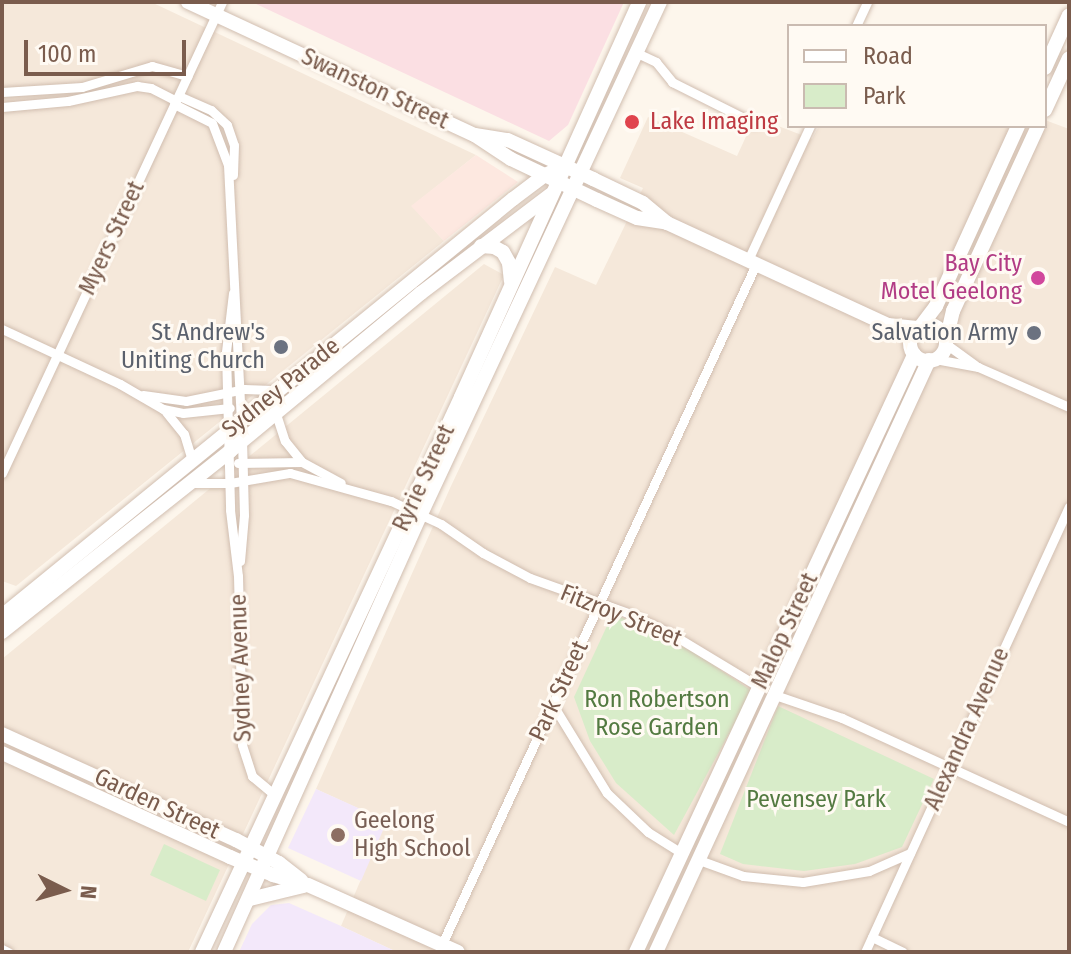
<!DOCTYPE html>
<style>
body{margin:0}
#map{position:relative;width:1071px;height:954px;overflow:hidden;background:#fdf6ec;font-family:"Fira Sans Condensed",sans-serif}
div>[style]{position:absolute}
.residential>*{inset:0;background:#f5e8da}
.commercial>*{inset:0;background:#fde8e0}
.education>*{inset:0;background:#f3e8fa}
.medical>*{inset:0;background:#fbdfe3}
.green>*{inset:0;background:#d8ecc9}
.roads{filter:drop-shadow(0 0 2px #d1beb0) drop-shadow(0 0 2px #d1beb0)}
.street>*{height:9px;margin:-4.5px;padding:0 4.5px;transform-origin:4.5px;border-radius:4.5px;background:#fff}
.secondary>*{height:14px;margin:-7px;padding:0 7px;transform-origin:7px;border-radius:7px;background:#fff}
.secondary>.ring{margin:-7px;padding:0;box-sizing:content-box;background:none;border:14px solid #fff;border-radius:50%}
.dots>*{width:22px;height:22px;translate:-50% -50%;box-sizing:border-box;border:4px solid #fffaf3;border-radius:50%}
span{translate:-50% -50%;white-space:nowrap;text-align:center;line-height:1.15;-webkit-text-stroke:6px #fffaf3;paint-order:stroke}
.street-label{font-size:24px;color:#7a5c4d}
.health-label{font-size:24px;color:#be3a42}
.left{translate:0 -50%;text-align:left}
.hotel-label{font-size:24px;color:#b23c85}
.right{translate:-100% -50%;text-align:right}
.worship-label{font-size:24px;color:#5b616d}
.park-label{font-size:24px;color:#537a41}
.education-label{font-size:24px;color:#785e54}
.frame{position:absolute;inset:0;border:4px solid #7a5c4d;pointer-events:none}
.legend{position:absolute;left:787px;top:24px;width:260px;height:104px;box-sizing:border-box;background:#fffaf3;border:2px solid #cabbb1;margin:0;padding:10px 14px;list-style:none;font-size:24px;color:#7a5c4d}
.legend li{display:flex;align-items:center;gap:16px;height:40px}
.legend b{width:40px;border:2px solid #cabbb1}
.north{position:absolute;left:24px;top:850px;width:80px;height:80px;-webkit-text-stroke:6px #fffaf3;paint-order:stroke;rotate:95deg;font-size:22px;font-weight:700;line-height:32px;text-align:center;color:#7a5c4d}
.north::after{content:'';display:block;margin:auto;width:28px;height:36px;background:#7a5c4d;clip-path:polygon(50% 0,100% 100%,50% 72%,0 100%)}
.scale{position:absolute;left:24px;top:40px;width:162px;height:36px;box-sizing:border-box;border:4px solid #7a5c4d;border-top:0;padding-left:10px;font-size:24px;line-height:28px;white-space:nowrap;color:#7a5c4d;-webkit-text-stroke:6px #fffaf3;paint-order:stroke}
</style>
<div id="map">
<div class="residential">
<div style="clip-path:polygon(2px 2px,151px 2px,476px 155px,412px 206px,444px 241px,16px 586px,2px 581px)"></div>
<div style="clip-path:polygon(648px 117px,737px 156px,755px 117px,812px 139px,819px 126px,1045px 126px,1045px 120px,1069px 129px,1069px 952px,397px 952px,341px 926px,386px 821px,316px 789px,451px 486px,555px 267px,596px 285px,643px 188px,620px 178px)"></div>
<div style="clip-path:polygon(484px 264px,504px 275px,188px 952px,2px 952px,2px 659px)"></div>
</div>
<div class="commercial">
<div style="clip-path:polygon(476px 155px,518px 182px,444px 241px,411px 206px)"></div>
</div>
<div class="education">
<div style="clip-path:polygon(316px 789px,387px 821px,361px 881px,288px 848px)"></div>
<div style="clip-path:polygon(289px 903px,341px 926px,397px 952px,239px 952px,252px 924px,271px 905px)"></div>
</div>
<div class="medical">
<div style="clip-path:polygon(252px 2px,624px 2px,568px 125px,549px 141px)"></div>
</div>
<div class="green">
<div style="clip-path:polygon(613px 613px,695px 653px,752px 691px,674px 835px,616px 783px,590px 741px,574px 697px)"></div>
<div style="clip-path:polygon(778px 706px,934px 779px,902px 847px,855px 864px,804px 871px,743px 864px,720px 854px)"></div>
<div style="clip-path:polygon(164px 844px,220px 870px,206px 901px,150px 875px)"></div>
</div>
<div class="roads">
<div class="street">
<div style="left:856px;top:26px;width:26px;rotate:-65deg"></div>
<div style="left:637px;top:53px;width:21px;rotate:25deg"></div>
<div style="left:656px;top:62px;width:26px;rotate:51deg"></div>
<div style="left:672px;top:82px;width:92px;rotate:26.6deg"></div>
<div style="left:2px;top:92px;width:80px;rotate:-3.6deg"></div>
<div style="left:82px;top:87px;width:73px;rotate:-16.7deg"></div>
<div style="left:152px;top:66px;width:37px;rotate:16deg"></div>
<div style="left:179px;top:96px;width:35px;rotate:24deg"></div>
<div style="left:211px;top:110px;width:22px;rotate:43deg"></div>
<div style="left:227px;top:125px;width:21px;rotate:71deg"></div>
<div style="left:234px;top:145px;width:30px;rotate:92deg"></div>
<div style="left:174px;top:104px;width:42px;rotate:26.6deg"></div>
<div style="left:212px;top:123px;width:45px;rotate:69.1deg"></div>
<div style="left:228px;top:165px;width:256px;rotate:87.1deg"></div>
<div style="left:2px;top:107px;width:66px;rotate:-5.2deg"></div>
<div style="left:68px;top:101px;width:71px;rotate:-12.3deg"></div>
<div style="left:137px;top:86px;width:14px;rotate:8deg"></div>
<div style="left:151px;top:88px;width:28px;rotate:27deg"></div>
<div style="left:748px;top:260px;width:148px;rotate:-65.2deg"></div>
<div style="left:233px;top:293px;width:59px;rotate:96.8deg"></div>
<div style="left:226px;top:352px;width:158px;rotate:88.5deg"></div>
<div style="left:230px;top:510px;width:66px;rotate:83.1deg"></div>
<div style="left:238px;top:576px;width:169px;rotate:88.6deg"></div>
<div style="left:242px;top:745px;width:33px;rotate:72deg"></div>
<div style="left:252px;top:776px;width:30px;rotate:40deg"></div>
<div style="left:2px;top:329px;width:130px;rotate:25deg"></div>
<div style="left:120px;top:384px;width:50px;rotate:30.2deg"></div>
<div style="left:163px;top:409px;width:20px;rotate:11deg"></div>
<div style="left:183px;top:413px;width:47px;rotate:-6.1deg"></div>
<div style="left:946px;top:344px;width:36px;rotate:36deg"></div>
<div style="left:935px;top:359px;width:44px;rotate:10.5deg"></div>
<div style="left:978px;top:367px;width:99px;rotate:23.7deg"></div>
<div style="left:143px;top:395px;width:43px;rotate:7.9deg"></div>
<div style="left:186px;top:401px;width:59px;rotate:-11.7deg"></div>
<div style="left:244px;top:389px;width:35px;rotate:2deg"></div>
<div style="left:166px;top:412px;width:28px;rotate:51deg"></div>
<div style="left:184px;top:434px;width:27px;rotate:73deg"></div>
<div style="left:276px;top:414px;width:28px;rotate:72deg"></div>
<div style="left:285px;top:441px;width:27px;rotate:51deg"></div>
<div style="left:238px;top:463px;width:64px;rotate:-0.9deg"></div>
<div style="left:302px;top:462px;width:44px;rotate:28.3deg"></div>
<div style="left:2px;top:473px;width:520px;rotate:-64.96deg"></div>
<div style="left:190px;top:483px;width:40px"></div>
<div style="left:230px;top:483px;width:61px;rotate:-9.5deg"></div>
<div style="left:290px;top:473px;width:105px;rotate:15.5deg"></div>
<div style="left:391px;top:501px;width:55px;rotate:24.7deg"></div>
<div style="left:441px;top:524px;width:51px;rotate:34.6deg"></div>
<div style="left:483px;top:553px;width:53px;rotate:28deg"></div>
<div style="left:530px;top:578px;width:104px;rotate:19.7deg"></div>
<div style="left:628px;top:613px;width:47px;rotate:25.5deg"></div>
<div style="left:670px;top:633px;width:104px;rotate:31.2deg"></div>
<div style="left:240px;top:561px;width:46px;rotate:-85deg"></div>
<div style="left:244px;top:515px;width:75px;rotate:-91.5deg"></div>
<div style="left:775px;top:695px;width:71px;rotate:18.9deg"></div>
<div style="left:842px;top:718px;width:250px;rotate:24.6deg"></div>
<div style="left:553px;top:705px;width:103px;rotate:58.5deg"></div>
<div style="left:607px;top:793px;width:57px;rotate:43.6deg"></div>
<div style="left:648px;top:832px;width:40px;rotate:32deg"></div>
<div style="left:699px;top:860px;width:47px;rotate:20deg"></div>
<div style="left:743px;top:876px;width:60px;rotate:5.7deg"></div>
<div style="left:803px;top:882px;width:67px;rotate:-9.5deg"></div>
<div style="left:869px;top:871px;width:45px;rotate:-23.7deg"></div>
<div style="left:872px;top:937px;width:34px;rotate:26deg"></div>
<div style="left:442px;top:944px;width:749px;rotate:-65.21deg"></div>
<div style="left:2px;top:949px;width:7px;rotate:27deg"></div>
<div style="left:865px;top:952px;width:490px;rotate:-65.4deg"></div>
</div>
<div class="secondary">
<div style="left:188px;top:2px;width:316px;rotate:24.9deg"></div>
<div style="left:475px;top:135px;width:33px;rotate:9deg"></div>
<div style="left:508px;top:140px;width:94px;rotate:24.6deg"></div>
<div style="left:593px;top:179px;width:55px;rotate:25.6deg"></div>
<div style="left:643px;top:203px;width:31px;rotate:40deg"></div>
<div style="left:667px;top:223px;width:243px;rotate:24.8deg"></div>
<div style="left:888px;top:325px;width:29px;rotate:6deg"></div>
<div style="left:1045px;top:68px;width:58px;rotate:-65.6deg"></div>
<div style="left:1045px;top:110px;width:57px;rotate:-65.2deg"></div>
<div style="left:476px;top:136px;width:42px;rotate:33.3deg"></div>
<div style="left:511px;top:159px;width:95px;rotate:25.5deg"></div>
<div style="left:597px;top:200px;width:44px;rotate:24.2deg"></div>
<div style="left:637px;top:218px;width:30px;rotate:9deg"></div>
<div style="left:481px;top:246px;width:13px;rotate:4deg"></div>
<div style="left:494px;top:247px;width:10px;rotate:29deg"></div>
<div style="left:503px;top:252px;width:13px;rotate:61deg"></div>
<div style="left:509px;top:263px;width:18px;rotate:84deg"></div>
<div class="ring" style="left:910px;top:325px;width:22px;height:22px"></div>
<div style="left:921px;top:326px;width:25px;rotate:-53deg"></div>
<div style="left:936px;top:306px;width:198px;rotate:-65.5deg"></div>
<div style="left:946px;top:341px;width:31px;rotate:-77deg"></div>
<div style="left:953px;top:311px;width:204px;rotate:-65.3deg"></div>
<div style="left:2px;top:616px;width:660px;rotate:-39.22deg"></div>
<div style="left:513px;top:199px;width:40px;rotate:-37deg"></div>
<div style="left:545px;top:175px;width:21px;rotate:-25deg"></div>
<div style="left:2px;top:632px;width:291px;rotate:-38.4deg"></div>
<div style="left:230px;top:451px;width:248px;rotate:-39.6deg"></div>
<div style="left:421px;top:293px;width:162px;rotate:-37.2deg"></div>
<div style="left:2px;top:734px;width:257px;rotate:24.4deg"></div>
<div style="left:236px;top:840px;width:49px;rotate:28.1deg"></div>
<div style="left:279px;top:863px;width:28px;rotate:38deg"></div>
<div style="left:2px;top:753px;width:251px;rotate:24.5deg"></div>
<div style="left:230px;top:857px;width:47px;rotate:22.7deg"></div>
<div style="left:273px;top:875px;width:36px;rotate:16deg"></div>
<div style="left:308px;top:885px;width:164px;rotate:24.1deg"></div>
<div style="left:250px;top:899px;width:55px;rotate:-13.8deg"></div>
<div style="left:202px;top:952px;width:612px;rotate:-64.98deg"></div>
<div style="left:461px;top:397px;width:433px;rotate:-65.7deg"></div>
<div style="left:224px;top:952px;width:480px;rotate:-65.8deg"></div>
<div style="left:421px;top:514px;width:565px;rotate:-64.98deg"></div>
<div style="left:636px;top:952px;width:659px;rotate:-65.03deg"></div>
<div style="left:656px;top:952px;width:652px;rotate:-65.24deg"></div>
</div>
</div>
<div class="dots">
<div style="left:632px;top:122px;background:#e0444e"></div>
<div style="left:1038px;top:278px;background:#d1479c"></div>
<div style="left:1034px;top:333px;background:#6b7280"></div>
<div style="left:281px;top:347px;background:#6b7280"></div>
<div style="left:338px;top:835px;background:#8d6e63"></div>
</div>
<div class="street-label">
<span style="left:375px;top:89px;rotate:25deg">Swanston Street</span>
<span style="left:112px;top:238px;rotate:-65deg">Myers Street</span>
<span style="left:281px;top:388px;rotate:-39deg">Sydney Parade</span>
<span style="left:424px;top:478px;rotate:-65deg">Ryrie Street</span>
<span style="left:621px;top:616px;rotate:22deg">Fitzroy Street</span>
<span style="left:785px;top:631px;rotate:-65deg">Malop Street</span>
<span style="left:241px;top:668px;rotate:-92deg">Sydney Avenue</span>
<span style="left:559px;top:691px;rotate:-65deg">Park Street</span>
<span style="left:967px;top:729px;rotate:-66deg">Alexandra Avenue</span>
<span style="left:157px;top:804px;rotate:25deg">Garden Street</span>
</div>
<div class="health-label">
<span class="left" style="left:650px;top:122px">Lake Imaging</span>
</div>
<div class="hotel-label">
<span class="right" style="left:1022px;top:278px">Bay City<br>Motel Geelong</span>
</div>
<div class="worship-label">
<span class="right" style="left:265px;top:347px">St Andrew's<br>Uniting Church</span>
<span class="right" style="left:1018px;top:333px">Salvation Army</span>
</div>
<div class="park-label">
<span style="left:657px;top:714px">Ron Robertson<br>Rose Garden</span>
<span style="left:816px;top:800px">Pevensey Park</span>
</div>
<div class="education-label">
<span class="left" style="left:354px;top:835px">Geelong<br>High School</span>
</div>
<div class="frame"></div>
<ul class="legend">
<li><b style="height:10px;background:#fff"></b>Road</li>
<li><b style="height:22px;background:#d8ecc9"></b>Park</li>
</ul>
<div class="north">N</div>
<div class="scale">100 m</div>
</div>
